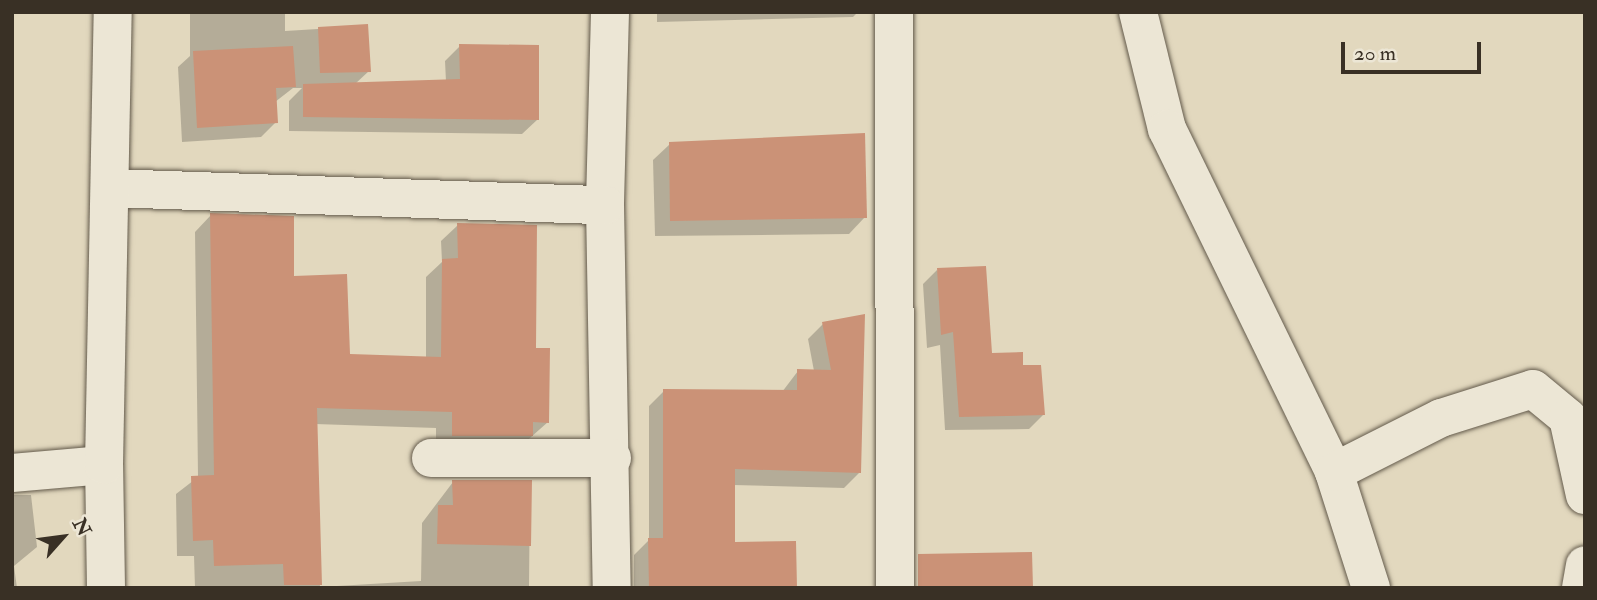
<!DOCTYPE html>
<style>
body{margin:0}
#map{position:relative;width:1597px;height:600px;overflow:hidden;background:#e2d8be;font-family:"IM FELL Double Pica",serif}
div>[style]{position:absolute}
.shadow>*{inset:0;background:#0003}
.building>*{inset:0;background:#cb9277}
.roads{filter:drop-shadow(0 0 2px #635a4b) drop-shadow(0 0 2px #635a4b)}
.minor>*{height:38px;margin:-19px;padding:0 19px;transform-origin:19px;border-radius:19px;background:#ece6d5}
span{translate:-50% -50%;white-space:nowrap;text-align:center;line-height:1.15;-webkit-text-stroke:5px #ece6d5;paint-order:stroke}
.frame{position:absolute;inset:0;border:14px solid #393025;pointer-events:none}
.north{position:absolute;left:28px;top:502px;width:70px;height:70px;-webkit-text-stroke:5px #ece6d5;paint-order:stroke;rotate:62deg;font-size:19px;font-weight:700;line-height:28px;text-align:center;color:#393025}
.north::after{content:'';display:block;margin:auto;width:24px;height:32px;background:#393025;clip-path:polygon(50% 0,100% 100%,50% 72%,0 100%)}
.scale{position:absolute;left:1341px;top:42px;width:140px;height:32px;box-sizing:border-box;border:4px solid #393025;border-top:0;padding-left:9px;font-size:21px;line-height:24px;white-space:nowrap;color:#393025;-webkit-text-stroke:5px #ece6d5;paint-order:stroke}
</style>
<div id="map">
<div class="shadow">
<div style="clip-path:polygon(190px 12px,285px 12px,285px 31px,367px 26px,369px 71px,355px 84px,446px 82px,445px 61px,460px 46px,537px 120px,522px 134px,289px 131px,289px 101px,302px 88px,293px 88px,275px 102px,276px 122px,261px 137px,182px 142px,178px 67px,190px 56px)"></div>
<div style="clip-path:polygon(657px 12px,858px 12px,853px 17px,657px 22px)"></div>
<div style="clip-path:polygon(670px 144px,865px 217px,849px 234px,655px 236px,653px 160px)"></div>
<div style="clip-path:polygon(211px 215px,293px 278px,349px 356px,426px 358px,426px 277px,442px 262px,441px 241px,458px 225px,534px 349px,548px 422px,514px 452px,436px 452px,436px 428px,315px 424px,320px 587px,421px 581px,422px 523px,453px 482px,530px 482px,529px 588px,195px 588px,194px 556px,177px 556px,176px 494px,198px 477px,195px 232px)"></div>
<div style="clip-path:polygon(937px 270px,990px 355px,1022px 367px,1043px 415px,1029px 429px,945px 430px,940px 345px,927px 348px,923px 284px)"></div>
<div style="clip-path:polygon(823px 324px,860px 472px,844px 488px,733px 485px,733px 544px,795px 588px,634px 588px,634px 555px,649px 540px,649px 406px,664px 391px,782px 392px,798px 371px,814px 371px,808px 339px)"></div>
<div style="clip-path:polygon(12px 495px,31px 495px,37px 547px,14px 566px,17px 588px,12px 588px)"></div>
</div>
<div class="building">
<div style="clip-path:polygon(368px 24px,371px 72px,320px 73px,318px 27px)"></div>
<div style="clip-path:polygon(459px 44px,539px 45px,539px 120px,303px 117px,303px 84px,460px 79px)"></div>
<div style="clip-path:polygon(293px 46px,296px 87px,276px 88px,278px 123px,197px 128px,193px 51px)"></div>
<div style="clip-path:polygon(865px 133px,867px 218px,670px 221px,669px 142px)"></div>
<div style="clip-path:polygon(210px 213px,294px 216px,294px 276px,347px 274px,350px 354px,441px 357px,442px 259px,458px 258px,457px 223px,537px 225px,536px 348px,550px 348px,549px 423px,533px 422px,533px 436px,452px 436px,452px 412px,317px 408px,322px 585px,284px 585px,283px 564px,214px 566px,213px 540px,193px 541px,191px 476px,214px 475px)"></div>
<div style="clip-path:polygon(986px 266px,992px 353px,1023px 352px,1023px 365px,1041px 365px,1045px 415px,959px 417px,953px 332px,941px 335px,937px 268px)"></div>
<div style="clip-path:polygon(865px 314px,861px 473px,735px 469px,735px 542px,796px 541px,797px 588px,649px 588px,648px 538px,663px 538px,663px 389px,797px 390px,797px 369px,831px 370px,822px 322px)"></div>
<div style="clip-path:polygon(452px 480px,532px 480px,531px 546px,437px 544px,438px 505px,453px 505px)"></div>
<div style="clip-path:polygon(1032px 552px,1033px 588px,918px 588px,918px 554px)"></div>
</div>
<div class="roads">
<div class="minor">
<div style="left:610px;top:12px;width:193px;rotate:91.5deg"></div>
<div style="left:605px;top:205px;width:383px;rotate:89deg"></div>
<div style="left:894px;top:12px;width:576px;rotate:89.9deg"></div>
<div style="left:1138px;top:12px;width:121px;rotate:76.1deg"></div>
<div style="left:1167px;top:129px;width:381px;rotate:64deg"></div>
<div style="left:1334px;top:472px;width:122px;rotate:72.3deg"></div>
<div style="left:110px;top:188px;width:495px;rotate:2deg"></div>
<div style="left:431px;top:458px;width:181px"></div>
<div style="left:1334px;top:472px;width:120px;rotate:-26.8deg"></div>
<div style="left:1441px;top:418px;width:96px;rotate:-17.5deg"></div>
<div style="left:1533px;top:389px;width:45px;rotate:39.6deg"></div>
<div style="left:1568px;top:418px;width:79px;rotate:77.6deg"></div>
<div style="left:12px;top:473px;width:92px;rotate:-5deg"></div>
<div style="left:106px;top:588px;width:123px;rotate:-90.9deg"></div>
<div style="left:104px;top:465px;width:453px;rotate:-88.9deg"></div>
<div style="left:1581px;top:588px;width:23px;rotate:-80deg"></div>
</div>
</div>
<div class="frame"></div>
<div class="north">N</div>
<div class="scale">20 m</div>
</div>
